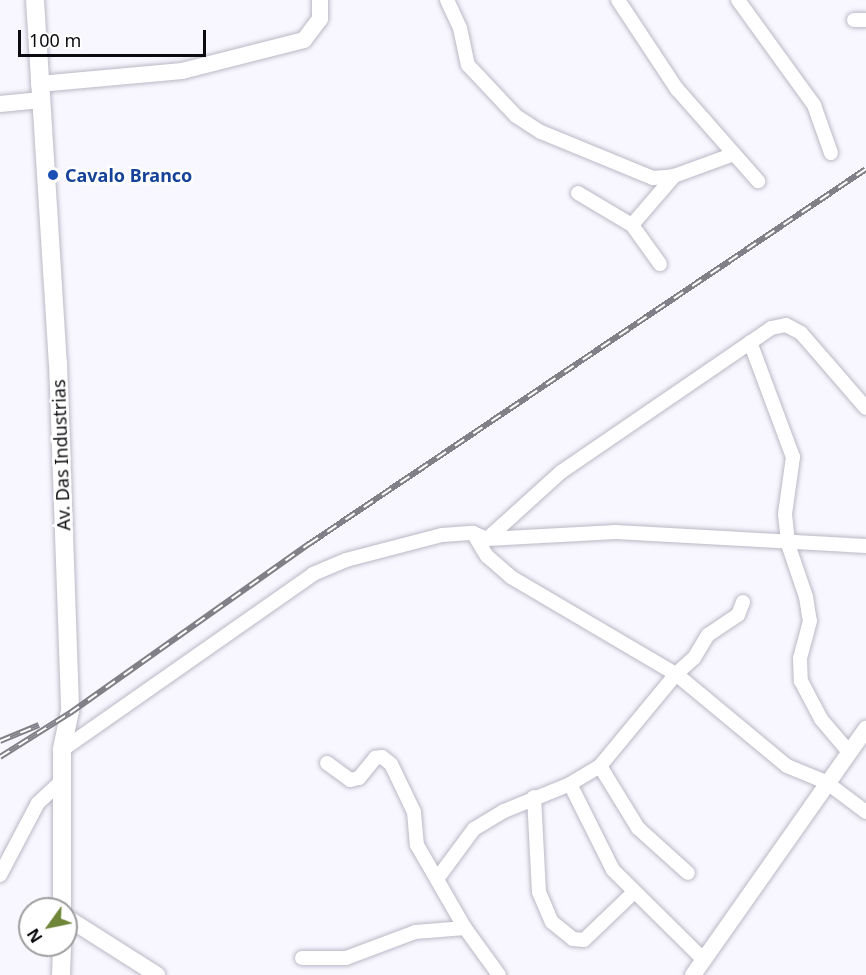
<!DOCTYPE html>
<style>
body{margin:0}
#map{position:relative;width:866px;height:975px;overflow:hidden;background:#f8f6fe;font-family:"Noto Sans",sans-serif}
div>[style]{position:absolute}
.roads{filter:drop-shadow(0 0 2px #bab8c5) drop-shadow(0 0 2px #bab8c5)}
.minor>*{height:14px;margin:-7px;padding:0 7px;transform-origin:7px;border-radius:7px;background:#fff}
.tertiary>*{height:16px;margin:-8px;padding:0 8px;transform-origin:8px;border-radius:8px;background:#fff}
.secondary>*{height:18px;margin:-9px;padding:0 9px;transform-origin:9px;border-radius:9px;background:#fff}
.rail>*{height:6px;margin-top:-3px;transform-origin:0;background:repeating-linear-gradient(90deg,#fff 0 11px,#818086 0 22px);box-sizing:border-box;border-block:2px solid #818086}
.dots>*{width:16px;height:16px;translate:-50% -50%;box-sizing:border-box;border:3px solid #fff;border-radius:50%}
span{translate:-50% -50%;white-space:nowrap;text-align:center;line-height:1.15;-webkit-text-stroke:5px #fff;paint-order:stroke}
.transit-label{font-size:18px;color:#164399;font-weight:700}
.left{translate:0 -50%;text-align:left}
.street-label{font-size:18px;color:#0c0b0f}
.north{position:absolute;left:18px;top:897px;width:60px;height:60px;box-sizing:border-box;background:#fff;border:2px solid #9e9d9f;border-radius:50%;rotate:237deg;font-size:16px;font-weight:700;line-height:24px;text-align:center;color:#0c0b0f}
.north::after{content:'';display:block;margin:auto;width:21px;height:27px;background:#6f8537;clip-path:polygon(50% 0,100% 100%,50% 72%,0 100%)}
.scale{position:absolute;left:18px;top:30px;width:188px;height:27px;box-sizing:border-box;border:3px solid #0c0b0f;border-top:0;padding-left:8px;font-size:18px;line-height:21px;white-space:nowrap;color:#0c0b0f;-webkit-text-stroke:4px #fff;paint-order:stroke}
</style>
<div id="map">
<div class="roads">
<div class="minor">
<div style="left:447px;top:0;width:31px;rotate:65deg"></div>
<div style="left:460px;top:28px;width:38px;rotate:78deg"></div>
<div style="left:468px;top:65px;width:70px;rotate:46.7deg"></div>
<div style="left:516px;top:116px;width:30px;rotate:33deg"></div>
<div style="left:541px;top:132px;width:121px;rotate:22.3deg"></div>
<div style="left:653px;top:178px;width:21px;rotate:-5deg"></div>
<div style="left:674px;top:176px;width:64px;rotate:-20.1deg"></div>
<div style="left:618px;top:0;width:107px;rotate:56.5deg"></div>
<div style="left:677px;top:89px;width:123px;rotate:48.6deg"></div>
<div style="left:738px;top:0;width:130px;rotate:54.1deg"></div>
<div style="left:814px;top:105px;width:51px;rotate:70.5deg"></div>
<div style="left:854px;top:20px;width:12px"></div>
<div style="left:578px;top:193px;width:63px;rotate:30.7deg"></div>
<div style="left:632px;top:225px;width:48px;rotate:54.3deg"></div>
<div style="left:632px;top:225px;width:65px;rotate:-49.4deg"></div>
<div style="left:750px;top:342px;width:123px;rotate:69.5deg"></div>
<div style="left:793px;top:457px;width:58px;rotate:98deg"></div>
<div style="left:785px;top:514px;width:30px;rotate:84deg"></div>
<div style="left:788px;top:544px;width:56px;rotate:71.2deg"></div>
<div style="left:806px;top:597px;width:24px;rotate:81deg"></div>
<div style="left:810px;top:621px;width:38px;rotate:105deg"></div>
<div style="left:800px;top:658px;width:23px;rotate:88deg"></div>
<div style="left:801px;top:681px;width:43px;rotate:62.2deg"></div>
<div style="left:821px;top:719px;width:43px;rotate:49.7deg"></div>
<div style="left:473px;top:533px;width:27px;rotate:59deg"></div>
<div style="left:487px;top:556px;width:32px;rotate:41deg"></div>
<div style="left:511px;top:577px;width:191px;rotate:30.5deg"></div>
<div style="left:676px;top:674px;width:144px;rotate:39.7deg"></div>
<div style="left:787px;top:766px;width:42px;rotate:22.3deg"></div>
<div style="left:826px;top:782px;width:50px;rotate:36.9deg"></div>
<div style="left:487px;top:539px;width:100px;rotate:-42.2deg"></div>
<div style="left:561px;top:472px;width:255px;rotate:-34.4deg"></div>
<div style="left:771px;top:328px;width:15px;rotate:-11deg"></div>
<div style="left:786px;top:325px;width:17px;rotate:28deg"></div>
<div style="left:801px;top:333px;width:99px;rotate:49.1deg"></div>
<div style="left:62px;top:750px;width:307px;rotate:-35deg"></div>
<div style="left:313px;top:574px;width:36px;rotate:-23deg"></div>
<div style="left:346px;top:560px;width:99px;rotate:-14.6deg"></div>
<div style="left:442px;top:535px;width:31px;rotate:-4deg"></div>
<div style="left:473px;top:533px;width:15px;rotate:23deg"></div>
<div style="left:487px;top:539px;width:129px;rotate:-3.1deg"></div>
<div style="left:616px;top:532px;width:250px;rotate:3.2deg"></div>
<div style="left:327px;top:763px;width:29px;rotate:36deg"></div>
<div style="left:350px;top:780px;width:9px;rotate:-13deg"></div>
<div style="left:359px;top:778px;width:26px;rotate:-51deg"></div>
<div style="left:375px;top:758px;width:7px;rotate:-8deg"></div>
<div style="left:382px;top:757px;width:11px;rotate:38deg"></div>
<div style="left:391px;top:764px;width:53px;rotate:64.4deg"></div>
<div style="left:414px;top:812px;width:33px;rotate:85deg"></div>
<div style="left:417px;top:845px;width:96px;rotate:60deg"></div>
<div style="left:465px;top:928px;width:58px;rotate:54.1deg"></div>
<div style="left:600px;top:766px;width:73px;rotate:58.5deg"></div>
<div style="left:638px;top:828px;width:67px;rotate:42deg"></div>
<div style="left:570px;top:784px;width:96px;rotate:63.4deg"></div>
<div style="left:613px;top:870px;width:128px;rotate:44.7deg"></div>
<div style="left:534px;top:797px;width:95px;rotate:87deg"></div>
<div style="left:539px;top:892px;width:33px;rotate:67deg"></div>
<div style="left:552px;top:922px;width:27px;rotate:39deg"></div>
<div style="left:573px;top:939px;width:11px;rotate:5deg"></div>
<div style="left:584px;top:940px;width:68px;rotate:-43.8deg"></div>
<div style="left:0;top:875px;width:81px;rotate:-62.2deg"></div>
<div style="left:38px;top:803px;width:34px;rotate:-43deg"></div>
<div style="left:437px;top:879px;width:62px;rotate:-53.5deg"></div>
<div style="left:474px;top:829px;width:35px;rotate:-31deg"></div>
<div style="left:504px;top:811px;width:71px;rotate:-22.2deg"></div>
<div style="left:570px;top:784px;width:35px;rotate:-31deg"></div>
<div style="left:600px;top:766px;width:119px;rotate:-50.4deg"></div>
<div style="left:676px;top:674px;width:24px;rotate:-42deg"></div>
<div style="left:694px;top:658px;width:27px;rotate:-59deg"></div>
<div style="left:708px;top:635px;width:36px;rotate:-34deg"></div>
<div style="left:738px;top:615px;width:14px;rotate:-69deg"></div>
<div style="left:302px;top:958px;width:44px"></div>
<div style="left:346px;top:958px;width:74px;rotate:-20.6deg"></div>
<div style="left:415px;top:932px;width:50px;rotate:-4.6deg"></div>
</div>
<div class="tertiary">
<div style="left:39px;top:84px;width:144px;rotate:-5.2deg"></div>
<div style="left:182px;top:71px;width:126px;rotate:-14.3deg"></div>
<div style="left:304px;top:40px;width:26px;rotate:-53deg"></div>
<div style="left:320px;top:19px;width:19px;rotate:-90deg"></div>
<div style="left:0;top:104px;width:41px;rotate:-5.6deg"></div>
<div style="left:66px;top:917px;width:108px;rotate:32.5deg"></div>
<div style="left:693px;top:975px;width:301px;rotate:-54.9deg"></div>
</div>
<div class="secondary">
<div style="left:35px;top:0;width:363px;rotate:86.4deg"></div>
<div style="left:58px;top:362px;width:349px;rotate:88deg"></div>
<div style="left:70px;top:711px;width:40px;rotate:102deg"></div>
<div style="left:62px;top:750px;width:159px;rotate:90deg"></div>
<div style="left:61px;top:975px;width:30px;rotate:-88deg"></div>
</div>
</div>
<div class="rail">
<div style="left:0;top:741px;width:42px;rotate:-22.3deg"></div>
<div style="left:0;top:757px;width:83px;rotate:-32.2deg"></div>
<div style="left:70px;top:713px;width:293px;rotate:-35.3deg"></div>
<div style="left:309px;top:544px;width:671px;rotate:-33.95deg"></div>
</div>
<div class="dots">
<div style="left:53px;top:175px;background:#1a4fb4"></div>
</div>
<div class="transit-label">
<span class="left" style="left:65px;top:175px">Cavalo Branco</span>
</div>
<div class="street-label">
<span style="left:61px;top:455px;rotate:-92deg">Av. Das Industrias</span>
</div>
<div class="north">N</div>
<div class="scale">100 m</div>
</div>
